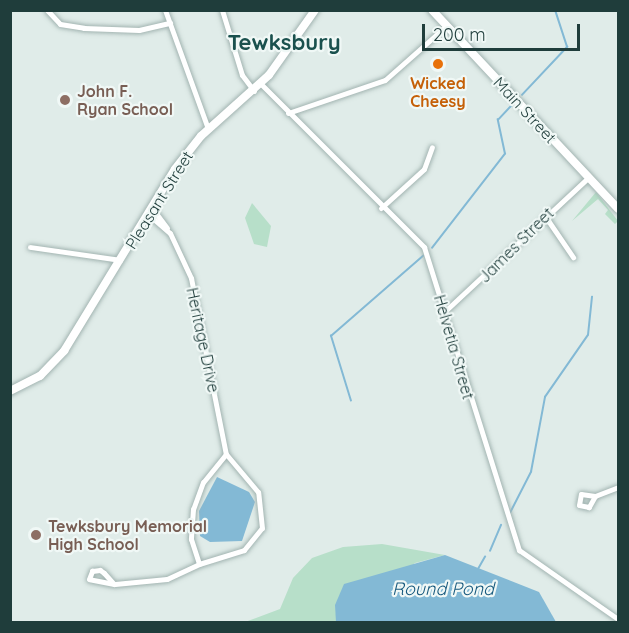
<!DOCTYPE html>
<style>
body{margin:0}
#map{position:relative;width:629px;height:633px;overflow:hidden;background:#e0ece9;font-family:Quicksand,sans-serif}
div>[style]{position:absolute}
.green>*{inset:0;background:#b7dfc9}
.water>*{inset:0;background:#83b9d5}
.stream>*{height:1.5px;margin:-0.75px;padding:0 0.75px;transform-origin:0.75px;border-radius:0.75px;background:#83b9d5}
.roads{filter:drop-shadow(0 0 2px #a2b4b1) drop-shadow(0 0 2px #a2b4b1)}
.minor>*{height:5px;margin:-2.5px;padding:0 2.5px;transform-origin:2.5px;border-radius:2.5px;background:#fff}
.secondary>*{height:8px;margin:-4px;padding:0 4px;transform-origin:4px;border-radius:4px;background:#fff}
.dots>*{width:16px;height:16px;translate:-50% -50%;box-sizing:border-box;border:3px solid #f0f8f6;border-radius:50%}
span{translate:-50% -50%;white-space:nowrap;text-align:center;line-height:1.15;-webkit-text-stroke:4.5px #f0f8f6;paint-order:stroke}
.food-label{font-size:16px;color:#c56008;font-weight:700}
.education-label{font-size:16px;color:#785e54;font-weight:700}
.left{translate:0 -50%;text-align:left}
.street-label{font-size:16px;color:#1f3d3b}
.water-label{font-size:18px;color:#15587d;font-style:italic}
.district-label{font-size:22px;color:#1a514e;font-weight:700}
.frame{position:absolute;inset:0;border:12px solid #1f3d3b;pointer-events:none}
.scale{position:absolute;left:422px;top:24px;width:158px;height:27px;box-sizing:border-box;border:3px solid #1f3d3b;border-top:0;padding-left:8px;font-size:18px;line-height:21px;white-space:nowrap;color:#1f3d3b;-webkit-text-stroke:4px #f0f8f6;paint-order:stroke}
</style>
<div id="map">
<div class="green">
<div style="clip-path:polygon(596px 192px,618px 221px,615px 224px,605px 214px,608px 210px,598px 199px,572px 221px)"></div>
<div style="clip-path:polygon(252px 203px,271px 226px,267px 247px,254px 244px,245px 218px)"></div>
<div style="clip-path:polygon(382px 544px,445px 555px,415px 563px,338px 622px,245px 622px,280px 609px,293px 578px,312px 558px,343px 547px)"></div>
</div>
<div class="water">
<div style="clip-path:polygon(217px 477px,249px 492px,255px 502px,242px 541px,210px 542px,200px 536px,199px 511px)"></div>
<div style="clip-path:polygon(445px 555px,539px 592px,556px 622px,336px 622px,335px 605px,344px 584px)"></div>
</div>
<div class="stream">
<div style="left:522px;top:95px;width:66px;rotate:-46.8deg"></div>
<div style="left:567px;top:47px;width:39px;rotate:-108deg"></div>
<div style="left:432px;top:248px;width:119px;rotate:-52.2deg"></div>
<div style="left:505px;top:154px;width:35px;rotate:-102deg"></div>
<div style="left:498px;top:120px;width:21px;rotate:-47deg"></div>
<div style="left:351px;top:401px;width:68px;rotate:-107.1deg"></div>
<div style="left:331px;top:336px;width:122px;rotate:-41deg"></div>
<div style="left:510px;top:513px;width:46px;rotate:-62.9deg"></div>
<div style="left:531px;top:472px;width:76px;rotate:-79.4deg"></div>
<div style="left:545px;top:397px;width:75px;rotate:-55.3deg"></div>
<div style="left:588px;top:335px;width:38px;rotate:-84deg"></div>
<div style="left:490px;top:551px;width:28px;rotate:-67deg"></div>
<div style="left:478px;top:569px;width:14px;rotate:-60deg"></div>
</div>
<div class="roads">
<div class="minor">
<div style="left:47px;top:10px;width:19px;rotate:47deg"></div>
<div style="left:60px;top:24px;width:24px;rotate:9deg"></div>
<div style="left:84px;top:28px;width:55px;rotate:2.1deg"></div>
<div style="left:139px;top:30px;width:32px;rotate:-13deg"></div>
<div style="left:165px;top:10px;width:127px;rotate:70.1deg"></div>
<div style="left:222px;top:10px;width:68px;rotate:72.9deg"></div>
<div style="left:242px;top:75px;width:20px;rotate:53deg"></div>
<div style="left:261px;top:84px;width:231px;rotate:45deg"></div>
<div style="left:424px;top:247px;width:318px;rotate:72.6deg"></div>
<div style="left:519px;top:550px;width:121px;rotate:34.9deg"></div>
<div style="left:288px;top:113px;width:102px;rotate:-18.8deg"></div>
<div style="left:385px;top:80px;width:81px;rotate:-41.5deg"></div>
<div style="left:152px;top:208px;width:25px;rotate:53deg"></div>
<div style="left:381px;top:208px;width:58px;rotate:-42.2deg"></div>
<div style="left:424px;top:169px;width:23px;rotate:-70deg"></div>
<div style="left:148px;top:214px;width:29px;rotate:41deg"></div>
<div style="left:170px;top:233px;width:50px;rotate:65deg"></div>
<div style="left:191px;top:278px;width:179px;rotate:78.8deg"></div>
<div style="left:226px;top:454px;width:36px;rotate:129deg"></div>
<div style="left:203px;top:482px;width:29px;rotate:110deg"></div>
<div style="left:193px;top:509px;width:30px;rotate:94deg"></div>
<div style="left:191px;top:539px;width:26px;rotate:72deg"></div>
<div style="left:199px;top:564px;width:47px;rotate:-17.3deg"></div>
<div style="left:244px;top:550px;width:28px;rotate:-51deg"></div>
<div style="left:262px;top:528px;width:36px;rotate:-96deg"></div>
<div style="left:258px;top:492px;width:50px;rotate:-130.1deg"></div>
<div style="left:545px;top:216px;width:50px;rotate:55.7deg"></div>
<div style="left:30px;top:247px;width:91px;rotate:8.2deg"></div>
<div style="left:443px;top:313px;width:200px;rotate:-43deg"></div>
<div style="left:595px;top:496px;width:13px;rotate:119deg"></div>
<div style="left:589px;top:507px;width:10px;rotate:-169deg"></div>
<div style="left:579px;top:505px;width:11px;rotate:-80deg"></div>
<div style="left:581px;top:494px;width:14px;rotate:8deg"></div>
<div style="left:595px;top:496px;width:25px;rotate:-21deg"></div>
<div style="left:100px;top:570px;width:5px;rotate:37deg"></div>
<div style="left:104px;top:573px;width:15px;rotate:48deg"></div>
<div style="left:114px;top:584px;width:25px;rotate:-169deg"></div>
<div style="left:89px;top:579px;width:9px;rotate:-69deg"></div>
<div style="left:92px;top:571px;width:8px;rotate:-7deg"></div>
<div style="left:115px;top:584px;width:52px;rotate:-5.5deg"></div>
<div style="left:167px;top:579px;width:35px;rotate:-25deg"></div>
</div>
<div class="secondary">
<div style="left:432px;top:10px;width:272px;rotate:46.9deg"></div>
<div style="left:10px;top:391px;width:34px;rotate:-27deg"></div>
<div style="left:40px;top:376px;width:35px;rotate:-46deg"></div>
<div style="left:64px;top:351px;width:213px;rotate:-58.6deg"></div>
<div style="left:175px;top:169px;width:42px;rotate:-51.8deg"></div>
<div style="left:201px;top:136px;width:91px;rotate:-41.9deg"></div>
<div style="left:269px;top:75px;width:80px;rotate:-54.7deg"></div>
</div>
</div>
<div class="dots">
<div style="left:438px;top:64px;background:#e8710a"></div>
<div style="left:65px;top:100px;background:#8d6e63"></div>
<div style="left:36px;top:535px;background:#8d6e63"></div>
</div>
<div class="food-label">
<span style="left:438px;top:92px">Wicked<br>Cheesy</span>
</div>
<div class="education-label">
<span class="left" style="left:77px;top:100px">John F.<br>Ryan School</span>
<span class="left" style="left:48px;top:535px">Tewksbury Memorial<br>High School</span>
</div>
<div class="street-label">
<span style="left:525px;top:110px;rotate:47deg">Main Street</span>
<span style="left:159px;top:200px;rotate:-58deg">Pleasant Street</span>
<span style="left:516px;top:245px;rotate:-45deg">James Street</span>
<span style="left:203px;top:340px;rotate:78deg">Heritage Drive</span>
<span style="left:454px;top:347px;rotate:74deg">Helvetia Street</span>
</div>
<div class="water-label">
<span style="left:443px;top:589px">Round Pond</span>
</div>
<div class="district-label">
<span style="left:284px;top:43px">Tewksbury</span>
</div>
<div class="frame"></div>
<div class="scale">200 m</div>
</div>
